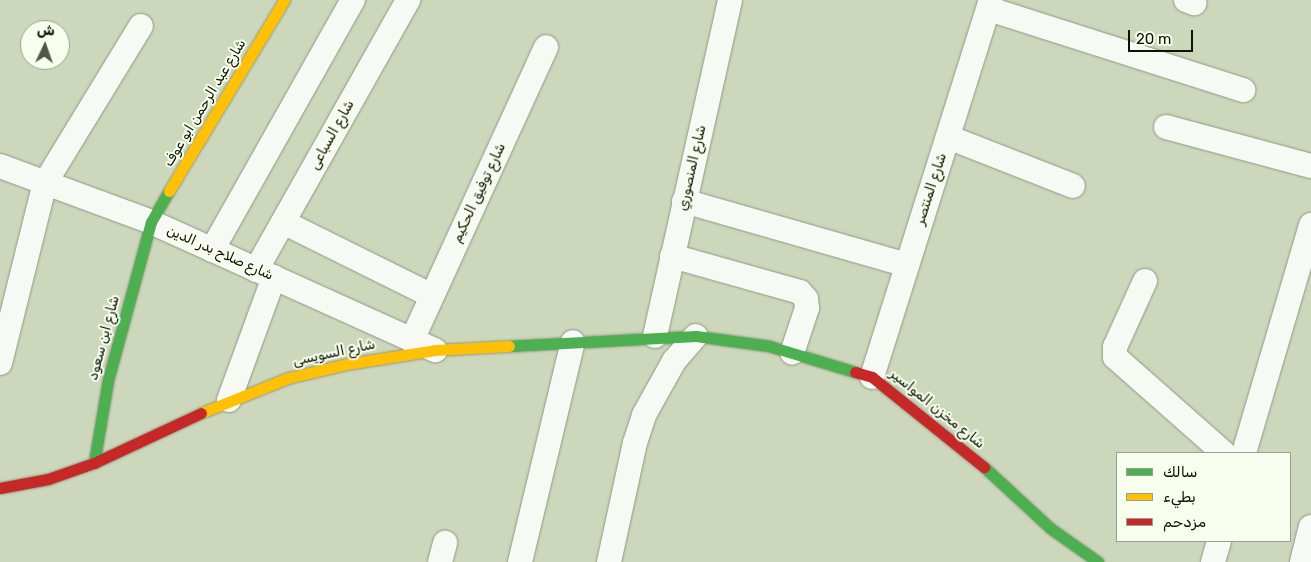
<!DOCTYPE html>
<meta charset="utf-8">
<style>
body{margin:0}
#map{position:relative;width:1311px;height:562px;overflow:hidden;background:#ccd7bb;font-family:Rubik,Cairo,sans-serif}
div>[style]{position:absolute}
.roads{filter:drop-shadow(0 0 1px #919983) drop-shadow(0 0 1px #919983)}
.street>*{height:24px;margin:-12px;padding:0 12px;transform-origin:12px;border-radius:12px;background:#f7f9f5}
.fast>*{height:11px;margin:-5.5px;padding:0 5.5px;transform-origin:5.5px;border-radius:5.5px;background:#4caf50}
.slow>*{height:11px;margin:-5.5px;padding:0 5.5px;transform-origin:5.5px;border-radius:5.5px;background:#ffc107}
.jam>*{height:11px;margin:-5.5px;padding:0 5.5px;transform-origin:5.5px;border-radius:5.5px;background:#c62828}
span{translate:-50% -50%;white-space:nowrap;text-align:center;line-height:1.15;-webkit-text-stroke:4px #f8feee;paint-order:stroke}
.street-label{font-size:14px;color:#0c1302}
.legend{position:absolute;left:1116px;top:452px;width:175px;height:90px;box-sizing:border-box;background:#f8feee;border:1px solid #9aa090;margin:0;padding:6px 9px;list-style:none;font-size:15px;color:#0c1302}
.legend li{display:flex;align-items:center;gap:10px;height:25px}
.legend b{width:25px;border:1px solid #9aa090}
.north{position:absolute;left:20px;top:20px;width:50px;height:50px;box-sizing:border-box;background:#f8feee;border:1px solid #9aa090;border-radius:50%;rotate:3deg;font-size:14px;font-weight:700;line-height:20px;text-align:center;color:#0c1302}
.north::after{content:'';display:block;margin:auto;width:18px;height:22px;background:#4f5843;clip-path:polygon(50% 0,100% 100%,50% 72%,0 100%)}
.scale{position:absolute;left:1128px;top:30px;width:65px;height:22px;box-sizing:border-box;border:2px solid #0c1302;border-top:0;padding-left:6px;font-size:15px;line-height:18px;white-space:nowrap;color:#0c1302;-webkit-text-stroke:4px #f8feee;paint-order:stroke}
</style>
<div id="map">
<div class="roads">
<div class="street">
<div style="left:1186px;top:0;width:9px;rotate:21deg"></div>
<div style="left:989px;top:9px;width:267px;rotate:17.7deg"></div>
<div style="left:1166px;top:127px;width:150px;rotate:15.1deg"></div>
<div style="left:948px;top:137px;width:134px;rotate:21.4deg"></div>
<div style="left:0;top:166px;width:161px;rotate:20.3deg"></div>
<div style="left:151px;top:222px;width:312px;rotate:24.3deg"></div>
<div style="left:684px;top:201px;width:232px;rotate:16deg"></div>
<div style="left:283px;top:222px;width:166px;rotate:26.4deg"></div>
<div style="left:212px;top:250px;width:287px;rotate:-60.6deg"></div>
<div style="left:672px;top:256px;width:133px;rotate:15.7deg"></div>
<div style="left:800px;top:292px;width:9px;rotate:49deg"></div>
<div style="left:806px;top:299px;width:9px;rotate:84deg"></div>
<div style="left:807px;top:308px;width:47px;rotate:108.4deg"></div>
<div style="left:256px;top:270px;width:310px;rotate:-60.6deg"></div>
<div style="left:1145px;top:281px;width:72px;rotate:114.4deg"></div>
<div style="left:1115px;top:347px;width:10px;rotate:90deg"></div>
<div style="left:1115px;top:357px;width:145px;rotate:41.4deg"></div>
<div style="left:655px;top:336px;width:344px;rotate:-77.4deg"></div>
<div style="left:412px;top:340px;width:322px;rotate:-65.4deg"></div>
<div style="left:0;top:363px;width:186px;rotate:-76deg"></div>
<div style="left:45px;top:183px;width:184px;rotate:-58.6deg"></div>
<div style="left:872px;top:377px;width:395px;rotate:-72.5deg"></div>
<div style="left:229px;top:400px;width:131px;rotate:-69.9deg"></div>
<div style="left:1244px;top:453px;width:238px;rotate:-73.6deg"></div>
<div style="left:440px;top:562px;width:20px;rotate:-75deg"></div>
<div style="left:520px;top:562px;width:226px;rotate:-76.5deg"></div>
<div style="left:609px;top:562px;width:122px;rotate:-77.7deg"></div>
<div style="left:635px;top:443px;width:29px;rotate:-72deg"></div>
<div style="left:644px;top:415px;width:62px;rotate:-60.9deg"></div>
<div style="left:674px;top:361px;width:33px;rotate:-49deg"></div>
<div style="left:1213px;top:562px;width:22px;rotate:-74deg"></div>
<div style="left:1302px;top:562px;width:36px;rotate:-76deg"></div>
</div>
<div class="fast">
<div style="left:509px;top:346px;width:187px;rotate:-3.1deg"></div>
<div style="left:696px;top:336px;width:74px;rotate:7.8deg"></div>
<div style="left:769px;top:346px;width:90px;rotate:16.8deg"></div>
<div style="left:94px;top:463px;width:84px;rotate:-80.4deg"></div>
<div style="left:108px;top:380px;width:164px;rotate:-74.8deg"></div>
<div style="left:151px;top:222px;width:36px;rotate:-60deg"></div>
<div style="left:984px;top:467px;width:90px;rotate:42.7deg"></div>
<div style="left:1050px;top:528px;width:59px;rotate:35.3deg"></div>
</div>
<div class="slow">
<div style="left:169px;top:191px;width:223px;rotate:-58.9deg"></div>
<div style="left:201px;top:413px;width:94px;rotate:-21.9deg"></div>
<div style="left:288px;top:378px;width:61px;rotate:-13.3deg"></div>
<div style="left:347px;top:364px;width:89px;rotate:-9deg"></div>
<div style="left:435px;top:350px;width:74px;rotate:-3.1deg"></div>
</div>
<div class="jam">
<div style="left:855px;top:372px;width:18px;rotate:16deg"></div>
<div style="left:872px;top:377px;width:144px;rotate:38.8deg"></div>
<div style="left:0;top:488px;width:49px;rotate:-10.6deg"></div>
<div style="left:48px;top:479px;width:49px;rotate:-19.2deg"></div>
<div style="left:94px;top:463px;width:118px;rotate:-25deg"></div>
</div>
</div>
<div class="street-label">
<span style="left:205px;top:103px;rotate:-59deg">شارع عبد الرحمن ابو عوف</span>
<span style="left:332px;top:135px;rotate:-61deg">شارع السباعى</span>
<span style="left:692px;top:168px;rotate:-77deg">شارع المنصوري</span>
<span style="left:931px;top:189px;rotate:-72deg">شارع المنتصر</span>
<span style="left:479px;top:193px;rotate:-65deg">شارع توفيق الحكيم</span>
<span style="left:220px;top:253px;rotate:24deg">شارع صلاح بدر الدين</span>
<span style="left:104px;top:338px;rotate:-75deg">شارع ابن سعود</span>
<span style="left:334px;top:353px;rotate:-12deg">شارع السويسى</span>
<span style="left:937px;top:409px;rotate:39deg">شارع مخزن المواسير</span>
</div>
<ul class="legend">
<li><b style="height:6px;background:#4caf50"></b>سالك</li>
<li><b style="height:6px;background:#ffc107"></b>بطيء</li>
<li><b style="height:6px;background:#c62828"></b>مزدحم</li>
</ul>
<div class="north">ش</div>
<div class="scale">20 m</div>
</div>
